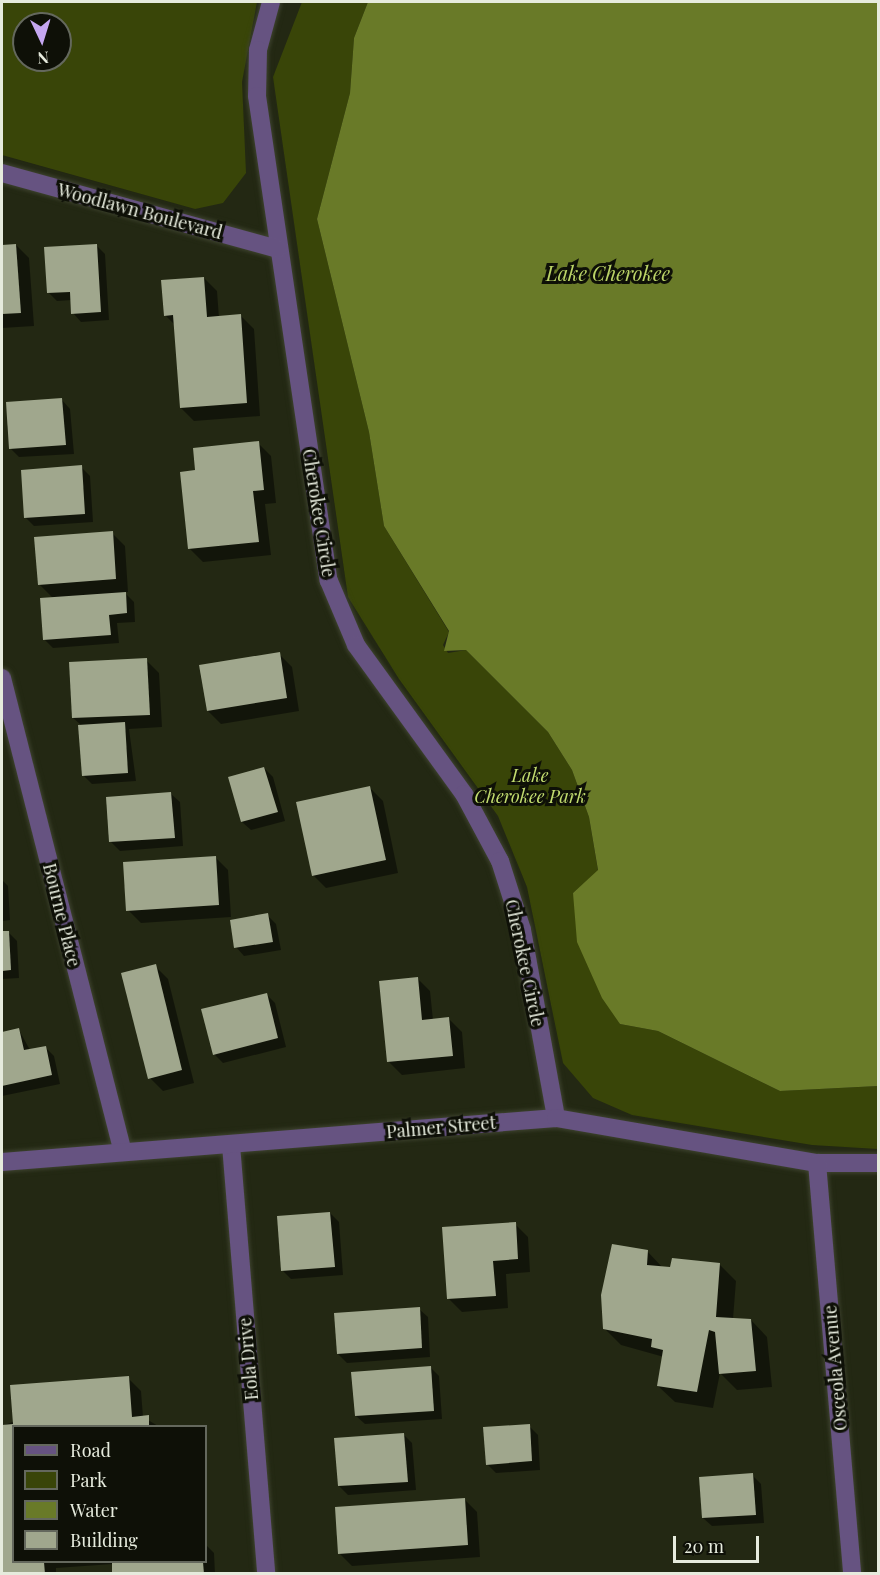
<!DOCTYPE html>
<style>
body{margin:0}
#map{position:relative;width:880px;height:1575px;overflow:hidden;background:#232813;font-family:"Playfair Display",serif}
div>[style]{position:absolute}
.green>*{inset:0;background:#394508}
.water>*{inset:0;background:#697a28}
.shadow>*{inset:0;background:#0007}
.building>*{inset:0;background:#a0a78d}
.roads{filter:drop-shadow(0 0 2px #3e432f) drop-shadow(0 0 2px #3e432f)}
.minor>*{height:18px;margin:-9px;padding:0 9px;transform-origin:9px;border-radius:9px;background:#665381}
span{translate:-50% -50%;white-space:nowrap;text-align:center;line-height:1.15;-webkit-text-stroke:6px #0e1007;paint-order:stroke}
.street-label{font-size:18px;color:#e6ebdd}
.park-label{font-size:18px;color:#c2dc6f;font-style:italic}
.water-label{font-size:20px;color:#bbd467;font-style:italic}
.frame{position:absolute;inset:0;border:3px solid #e6ebdd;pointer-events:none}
.legend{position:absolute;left:12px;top:1425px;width:195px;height:138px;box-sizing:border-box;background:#0e1007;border:2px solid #64685d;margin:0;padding:8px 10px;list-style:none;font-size:18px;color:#e6ebdd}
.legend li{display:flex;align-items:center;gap:12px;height:30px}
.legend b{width:30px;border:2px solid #64685d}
.north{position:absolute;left:12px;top:12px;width:60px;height:60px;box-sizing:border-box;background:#0e1007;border:2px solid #64685d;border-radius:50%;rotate:176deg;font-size:16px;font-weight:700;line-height:24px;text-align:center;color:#e6ebdd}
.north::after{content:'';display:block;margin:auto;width:21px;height:27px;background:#c5a7f1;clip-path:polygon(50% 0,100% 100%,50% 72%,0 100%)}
.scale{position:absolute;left:673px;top:1536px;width:86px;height:27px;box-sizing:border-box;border:3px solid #e6ebdd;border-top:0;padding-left:8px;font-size:18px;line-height:21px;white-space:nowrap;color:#e6ebdd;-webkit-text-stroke:4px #0e1007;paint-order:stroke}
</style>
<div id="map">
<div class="green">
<div style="clip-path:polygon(evenodd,2px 2px,257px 2px,242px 82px,246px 173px,223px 203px,195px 209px,2px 155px,2px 2px,24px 24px,60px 24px,60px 60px,24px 60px,24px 24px)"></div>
<div style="clip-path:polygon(302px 2px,368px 2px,354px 38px,350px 93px,317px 219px,369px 432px,384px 526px,449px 632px,443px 645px,448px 653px,466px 650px,548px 732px,572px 770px,589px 817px,598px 871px,573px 893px,620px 1024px,658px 1031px,780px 1091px,878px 1086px,878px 1149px,812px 1145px,632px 1115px,593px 1098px,563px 1063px,527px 887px,498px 816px,399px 679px,348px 597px,273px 77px)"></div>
</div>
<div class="water">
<div style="clip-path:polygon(368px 2px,878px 2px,878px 1086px,780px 1091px,658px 1031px,620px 1024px,602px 998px,577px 942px,573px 893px,598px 870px,589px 817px,572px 770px,548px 732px,466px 650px,444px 651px,449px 631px,384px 526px,369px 432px,317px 219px,350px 93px,354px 38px)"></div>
</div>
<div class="shadow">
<div style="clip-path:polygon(16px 245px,29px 258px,34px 326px,2px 328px,2px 246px)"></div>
<div style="clip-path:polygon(96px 245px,105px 254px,109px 320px,81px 322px,73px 313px,72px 300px,57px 301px,48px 292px)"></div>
<div style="clip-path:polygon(204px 278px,217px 291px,219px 318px,241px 316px,254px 329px,260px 416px,194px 421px,181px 408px,175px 325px,165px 315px)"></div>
<div style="clip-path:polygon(62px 400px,70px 409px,74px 454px,19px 457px,11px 449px)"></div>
<div style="clip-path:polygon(258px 443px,271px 456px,276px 503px,265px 504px,271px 555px,203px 562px,190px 549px,197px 472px)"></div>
<div style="clip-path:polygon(81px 467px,90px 476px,93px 522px,34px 526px,26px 518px)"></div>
<div style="clip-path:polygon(112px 533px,125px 546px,128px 592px,124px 592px,134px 602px,135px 622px,117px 623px,119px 643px,53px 648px,44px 639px,54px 599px,39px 584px)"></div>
<div style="clip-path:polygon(279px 654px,292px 667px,299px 711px,221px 724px,208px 711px)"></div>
<div style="clip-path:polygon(146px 660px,159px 673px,162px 727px,129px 729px,136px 781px,92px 784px,83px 775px,80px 724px,73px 718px)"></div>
<div style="clip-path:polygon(264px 768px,273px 777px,285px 821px,251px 830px,242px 822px)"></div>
<div style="clip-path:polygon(370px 788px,383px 801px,398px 873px,326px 888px,313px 875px)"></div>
<div style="clip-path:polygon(171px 794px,180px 802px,183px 846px,120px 851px,111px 842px)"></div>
<div style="clip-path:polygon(215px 857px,228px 870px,231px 917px,141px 923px,128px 910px)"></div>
<div style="clip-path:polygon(2px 880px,8px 886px,10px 920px,2px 921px)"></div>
<div style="clip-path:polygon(267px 915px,276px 924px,281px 950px,244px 956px,236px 947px)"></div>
<div style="clip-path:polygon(8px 932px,17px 941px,19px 978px,2px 979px,2px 933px)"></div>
<div style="clip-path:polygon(155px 966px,168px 979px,194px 1083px,163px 1091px,150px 1078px)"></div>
<div style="clip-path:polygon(417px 978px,430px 991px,433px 1020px,449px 1019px,462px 1032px,465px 1068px,402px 1075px,389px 1062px)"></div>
<div style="clip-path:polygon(266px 994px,275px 1003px,286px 1047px,223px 1063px,214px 1054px)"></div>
<div style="clip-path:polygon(19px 1030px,30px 1050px,45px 1047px,54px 1056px,60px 1084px,2px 1096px,2px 1033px)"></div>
<div style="clip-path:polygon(330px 1213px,339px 1222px,343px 1275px,291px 1279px,282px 1270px)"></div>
<div style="clip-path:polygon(515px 1224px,528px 1237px,530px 1272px,506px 1274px,508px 1308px,462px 1312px,449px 1299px)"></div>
<div style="clip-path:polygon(647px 1251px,663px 1268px,719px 1264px,736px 1281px,733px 1319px,751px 1320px,767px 1337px,772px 1387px,737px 1390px,720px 1373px,713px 1408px,675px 1402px,658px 1386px,664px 1357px,621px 1345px,604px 1328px)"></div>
<div style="clip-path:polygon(419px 1309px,428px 1317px,430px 1357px,347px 1363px,338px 1354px)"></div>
<div style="clip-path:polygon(431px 1368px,439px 1376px,442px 1419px,365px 1424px,356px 1416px)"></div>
<div style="clip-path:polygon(128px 1378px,141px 1391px,143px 1417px,158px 1426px,14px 1426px,14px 1562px,206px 1562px,206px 1545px,214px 1553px,215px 1574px,114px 1574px,113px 1564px,56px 1568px,56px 1574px,2px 1574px,2px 1426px)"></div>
<div style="clip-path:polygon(529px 1426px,538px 1435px,540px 1470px,496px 1473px,487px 1464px)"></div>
<div style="clip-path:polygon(404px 1435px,412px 1443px,416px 1490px,348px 1495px,339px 1486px)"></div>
<div style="clip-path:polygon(752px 1475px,761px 1484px,764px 1523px,712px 1526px,703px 1518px)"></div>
<div style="clip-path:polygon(464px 1499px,477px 1512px,480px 1557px,352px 1566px,339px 1553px)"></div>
</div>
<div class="building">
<div style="clip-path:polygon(16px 244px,21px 313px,2px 314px,2px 245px)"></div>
<div style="clip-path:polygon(97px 244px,101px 312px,71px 314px,70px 292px,47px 293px,44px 247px)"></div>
<div style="clip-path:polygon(204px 277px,207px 317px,241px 314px,247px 403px,180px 408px,173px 315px,164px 316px,161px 280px)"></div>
<div style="clip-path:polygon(62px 398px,66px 445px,9px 449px,6px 402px)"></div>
<div style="clip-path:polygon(259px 441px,264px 490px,253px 491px,259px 542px,188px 549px,180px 472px,195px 470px,193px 448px)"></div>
<div style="clip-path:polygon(82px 465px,85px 514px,24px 518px,21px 470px)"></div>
<div style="clip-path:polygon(113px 531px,116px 579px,38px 585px,34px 537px)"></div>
<div style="clip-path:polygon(126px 592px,127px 613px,109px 615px,111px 635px,43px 640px,40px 598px)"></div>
<div style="clip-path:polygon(280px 652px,287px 698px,207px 711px,199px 665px)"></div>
<div style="clip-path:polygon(147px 658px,150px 715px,72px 718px,69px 662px)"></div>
<div style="clip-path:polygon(125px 722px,128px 773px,82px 776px,78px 725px)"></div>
<div style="clip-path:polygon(264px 767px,278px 812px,241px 822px,228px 777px)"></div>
<div style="clip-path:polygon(370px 786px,386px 860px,312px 876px,296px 802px)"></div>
<div style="clip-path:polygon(171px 792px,175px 838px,109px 842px,106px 797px)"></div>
<div style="clip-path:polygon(216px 856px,219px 905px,126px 911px,123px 862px)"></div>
<div style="clip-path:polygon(268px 913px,273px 942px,234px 948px,230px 920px)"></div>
<div style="clip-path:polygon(2px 931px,9px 931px,11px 970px,2px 971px)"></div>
<div style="clip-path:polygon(156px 964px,182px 1070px,148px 1079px,121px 973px)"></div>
<div style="clip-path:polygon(418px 977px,422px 1020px,449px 1017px,453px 1056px,387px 1062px,379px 981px)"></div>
<div style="clip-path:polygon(267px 993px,278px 1038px,213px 1055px,201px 1009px)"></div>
<div style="clip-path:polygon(19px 1028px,24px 1050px,46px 1046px,52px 1075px,2px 1086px,2px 1032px)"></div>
<div style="clip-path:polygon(330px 1212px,335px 1267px,281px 1271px,277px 1216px)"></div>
<div style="clip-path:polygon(516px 1222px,518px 1259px,493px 1261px,496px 1296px,447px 1299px,442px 1227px)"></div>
<div style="clip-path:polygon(612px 1244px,648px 1250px,647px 1265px,670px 1267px,672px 1258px,720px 1263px,716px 1317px,751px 1319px,756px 1371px,719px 1374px,715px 1332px,709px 1330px,697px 1392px,657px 1386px,663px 1350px,651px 1347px,652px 1339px,603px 1329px,601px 1295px)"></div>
<div style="clip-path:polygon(420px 1307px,422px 1348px,337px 1354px,334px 1313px)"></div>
<div style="clip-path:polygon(431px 1366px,434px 1411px,355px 1416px,351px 1372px)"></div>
<div style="clip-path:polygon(129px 1376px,132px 1417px,149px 1415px,149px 1426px,14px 1426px,14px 1562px,44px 1562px,45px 1574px,2px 1574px,2px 1425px,13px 1424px,10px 1385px)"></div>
<div style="clip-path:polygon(530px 1424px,532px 1461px,486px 1465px,483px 1427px)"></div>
<div style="clip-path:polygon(404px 1433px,408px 1482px,338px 1486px,334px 1438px)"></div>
<div style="clip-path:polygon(753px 1473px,756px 1515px,702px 1518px,699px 1477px)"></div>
<div style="clip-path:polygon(465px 1498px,468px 1545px,338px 1554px,335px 1507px)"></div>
<div style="clip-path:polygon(112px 1562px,203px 1562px,204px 1574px,112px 1574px)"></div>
</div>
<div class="roads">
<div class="minor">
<div style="left:271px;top:2px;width:50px;rotate:105.2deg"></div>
<div style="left:258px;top:50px;width:46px;rotate:91.2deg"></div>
<div style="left:257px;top:96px;width:490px;rotate:81.6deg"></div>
<div style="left:329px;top:581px;width:69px;rotate:67.1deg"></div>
<div style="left:356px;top:645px;width:184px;rotate:54.1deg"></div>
<div style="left:464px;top:794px;width:76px;rotate:61.8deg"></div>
<div style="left:500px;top:861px;width:72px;rotate:72.3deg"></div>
<div style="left:522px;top:930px;width:191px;rotate:79.7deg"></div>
<div style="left:2px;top:173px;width:286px;rotate:15.4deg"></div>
<div style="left:2px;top:678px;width:489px;rotate:75.7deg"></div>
<div style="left:231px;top:1145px;width:430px;rotate:85.3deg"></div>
<div style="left:2px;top:1162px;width:556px;rotate:-4.54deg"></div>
<div style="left:556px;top:1118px;width:265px;rotate:9.8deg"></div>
<div style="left:817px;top:1163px;width:61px"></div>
<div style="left:817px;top:1163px;width:412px;rotate:85.1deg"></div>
</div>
</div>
<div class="street-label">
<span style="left:140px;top:211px;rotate:15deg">Woodlawn Boulevard</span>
<span style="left:319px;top:513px;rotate:81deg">Cherokee Circle</span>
<span style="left:62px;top:915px;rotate:76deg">Bourne Place</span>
<span style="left:525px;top:963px;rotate:78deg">Cherokee Circle</span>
<span style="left:441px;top:1127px;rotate:-5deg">Palmer Street</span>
<span style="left:248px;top:1359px;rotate:-95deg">Eola Drive</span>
<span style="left:835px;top:1368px;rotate:-95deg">Osceola Avenue</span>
</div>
<div class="park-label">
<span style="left:530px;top:786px">Lake<br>Cherokee Park</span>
</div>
<div class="water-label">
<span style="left:608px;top:272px">Lake Cherokee</span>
</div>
<div class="frame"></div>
<ul class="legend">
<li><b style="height:8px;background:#665381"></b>Road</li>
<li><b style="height:16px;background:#394508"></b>Park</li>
<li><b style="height:16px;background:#697a28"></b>Water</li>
<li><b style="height:16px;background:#a0a78d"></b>Building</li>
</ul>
<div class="north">N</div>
<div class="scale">20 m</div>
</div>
